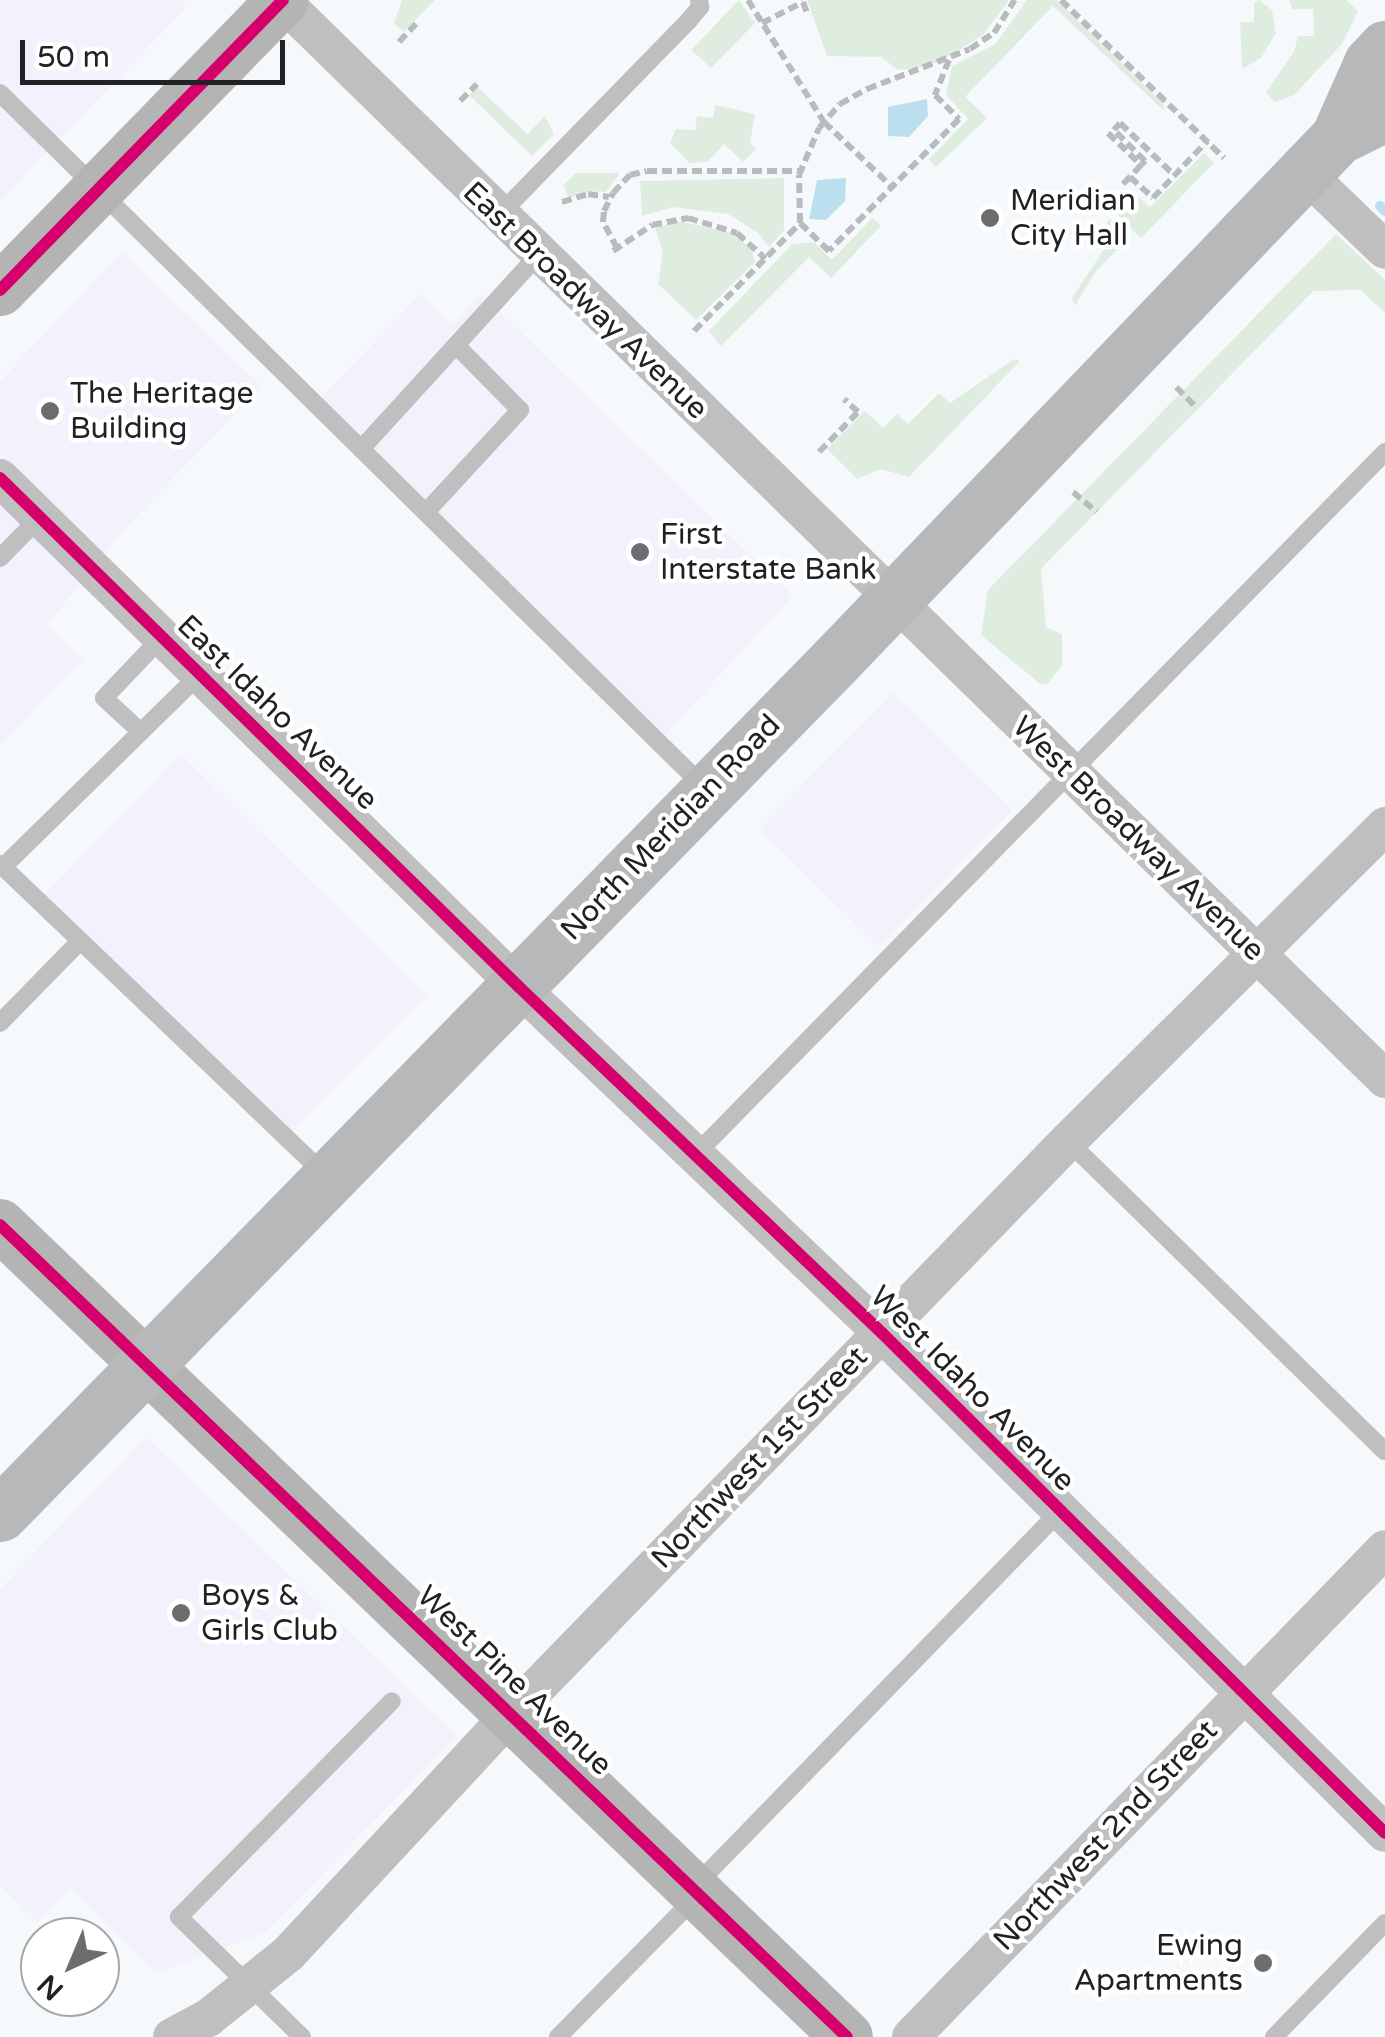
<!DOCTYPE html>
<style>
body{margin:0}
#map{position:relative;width:1385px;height:2037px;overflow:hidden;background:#f6f9fc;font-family:"Varela Round",sans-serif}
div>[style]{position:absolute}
.commercial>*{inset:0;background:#f3f1fc}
.green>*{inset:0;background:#dfede1}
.water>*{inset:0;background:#bbdfef}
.stream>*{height:10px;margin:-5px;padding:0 5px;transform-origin:5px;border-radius:5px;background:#bbdfef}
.path>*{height:6px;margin-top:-3px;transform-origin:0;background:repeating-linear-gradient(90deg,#babbbc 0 10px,transparent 0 15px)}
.lane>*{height:18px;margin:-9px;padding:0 9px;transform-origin:9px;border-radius:9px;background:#bfbfc0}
.street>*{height:38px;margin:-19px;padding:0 19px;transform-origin:19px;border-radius:19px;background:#bfbfc0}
.secondary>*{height:52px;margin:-26px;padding:0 26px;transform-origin:26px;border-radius:26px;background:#b4b4b5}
.primary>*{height:55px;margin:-27.5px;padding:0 27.5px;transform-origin:27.5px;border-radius:27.5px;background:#b6b8b9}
.cycleway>*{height:12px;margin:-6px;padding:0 6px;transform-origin:6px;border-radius:6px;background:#d6006c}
.dots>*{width:28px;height:28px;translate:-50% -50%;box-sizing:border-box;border:5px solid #fff;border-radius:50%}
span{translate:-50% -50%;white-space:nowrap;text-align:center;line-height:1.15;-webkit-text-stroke:9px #fff;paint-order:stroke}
.poi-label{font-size:30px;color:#202223}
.left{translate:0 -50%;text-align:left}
.right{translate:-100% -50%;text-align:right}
.street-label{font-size:30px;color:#202223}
.north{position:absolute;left:20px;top:1917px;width:100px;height:100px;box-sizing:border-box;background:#fff;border:2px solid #a6a7a7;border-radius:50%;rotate:224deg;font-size:28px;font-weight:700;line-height:40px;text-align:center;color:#202223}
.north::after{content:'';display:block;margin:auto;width:35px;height:45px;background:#6b6d6f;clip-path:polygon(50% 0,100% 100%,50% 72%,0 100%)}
.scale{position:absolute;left:20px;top:40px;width:265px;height:45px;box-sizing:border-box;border:5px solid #202223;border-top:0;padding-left:12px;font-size:30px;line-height:35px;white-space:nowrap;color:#202223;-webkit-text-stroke:8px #fff;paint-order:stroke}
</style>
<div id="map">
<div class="commercial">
<div style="clip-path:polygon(0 0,181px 0,187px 7px,0 201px)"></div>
<div style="clip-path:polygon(122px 252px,262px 387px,127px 526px,47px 625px,83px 660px,0 745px,0 381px)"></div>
<div style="clip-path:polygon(480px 293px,793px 596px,663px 737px,317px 401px,421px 294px,453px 325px)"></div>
<div style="clip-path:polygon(893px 693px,1013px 810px,879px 947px,759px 829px)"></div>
<div style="clip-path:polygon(181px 754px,428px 996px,289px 1135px,43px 896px)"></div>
<div style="clip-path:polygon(146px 1437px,457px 1736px,266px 1932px,156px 1973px,71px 1889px,38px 1922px,0 1885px,0 1589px)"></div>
</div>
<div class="green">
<div style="clip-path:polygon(402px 0,435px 0,404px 32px,394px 23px)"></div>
<div style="clip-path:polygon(739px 0,755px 23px,711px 68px,691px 50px)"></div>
<div style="clip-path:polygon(807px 0,1009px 0,984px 34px,952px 55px,925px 67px,898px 70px,881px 57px,827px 56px)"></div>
<div style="clip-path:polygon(1027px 0,1057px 0,1164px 105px,1163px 110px,1053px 6px,965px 97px,987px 118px,936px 167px,929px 159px,968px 119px,946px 95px,952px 66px,995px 44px)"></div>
<div style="clip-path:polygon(1259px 0,1272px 10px,1276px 33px,1261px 58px,1242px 69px,1240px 22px,1254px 22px,1254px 3px)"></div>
<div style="clip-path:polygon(1289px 0,1346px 0,1358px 11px,1342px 44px,1294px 95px,1275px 102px,1266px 92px,1294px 52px,1298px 36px,1314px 36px,1313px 9px,1292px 9px)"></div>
<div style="clip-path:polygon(477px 87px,528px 134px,545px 116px,554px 134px,532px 156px,469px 95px)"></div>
<div style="clip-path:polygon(715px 105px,755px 114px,750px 143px,756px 149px,743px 162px,724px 144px,707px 162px,689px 163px,670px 143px,676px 129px,695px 130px,697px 116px,713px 118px)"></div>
<div style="clip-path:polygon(1204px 153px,1214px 163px,1141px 238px,1116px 213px,1135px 194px,1150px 207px)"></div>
<div style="clip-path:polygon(576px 173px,620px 173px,606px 192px,591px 191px,569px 198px,563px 185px)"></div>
<div style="clip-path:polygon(784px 178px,784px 231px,769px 247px,758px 233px,728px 214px,673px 207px,642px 216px,640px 181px)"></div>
<div style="clip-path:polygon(872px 218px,881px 226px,831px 278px,809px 257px,721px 346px,709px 331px,792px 244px,814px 242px,832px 260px)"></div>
<div style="clip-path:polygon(1110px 219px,1128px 237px,1094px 274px,1075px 306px,1072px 298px,1114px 234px,1106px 223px)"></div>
<div style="clip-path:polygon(678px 221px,732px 233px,752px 250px,755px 262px,696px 320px,658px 284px,663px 252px,655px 228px)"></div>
<div style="clip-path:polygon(1336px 234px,1385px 280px,1385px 313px,1360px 290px,1313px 291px,1041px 569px,1046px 627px,1062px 634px,1062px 666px,1047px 684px,1040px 684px,981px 635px,988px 590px)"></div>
<div style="clip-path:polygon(1014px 359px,1020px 361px,909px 477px,881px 469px,857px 479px,827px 449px,865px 411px,883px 428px,897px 414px,908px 424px,939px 393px,950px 403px)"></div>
</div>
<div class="water">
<div style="clip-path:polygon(927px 99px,928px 116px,909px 137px,888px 136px,888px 107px)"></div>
<div style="clip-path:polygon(846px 178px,845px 201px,826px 220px,809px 219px,817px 180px)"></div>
</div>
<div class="stream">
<div style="left:1380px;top:206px;width:7px;rotate:45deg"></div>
</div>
<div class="path">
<div style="left:748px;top:0;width:144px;rotate:58.1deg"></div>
<div style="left:824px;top:122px;width:94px;rotate:43.7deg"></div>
<div style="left:1061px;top:0;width:227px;rotate:44.1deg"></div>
<div style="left:762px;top:23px;width:46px;rotate:-27.1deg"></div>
<div style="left:803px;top:2px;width:12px;rotate:70deg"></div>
<div style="left:399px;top:42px;width:25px;rotate:-47deg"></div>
<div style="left:949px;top:60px;width:38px;rotate:112deg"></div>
<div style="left:935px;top:95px;width:34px;rotate:45deg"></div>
<div style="left:959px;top:119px;width:185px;rotate:134.6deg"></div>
<div style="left:829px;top:251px;width:40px;rotate:-136deg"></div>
<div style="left:800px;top:223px;width:48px;rotate:-91.2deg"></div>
<div style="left:799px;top:175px;width:51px;rotate:-66.9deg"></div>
<div style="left:819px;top:128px;width:32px;rotate:-49deg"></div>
<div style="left:840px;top:104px;width:31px;rotate:-29deg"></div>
<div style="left:867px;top:89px;width:110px;rotate:-21.2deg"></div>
<div style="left:970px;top:49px;width:29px;rotate:-34deg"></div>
<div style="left:994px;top:33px;width:39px;rotate:-58deg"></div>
<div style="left:460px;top:101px;width:24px;rotate:-45deg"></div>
<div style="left:1108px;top:133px;width:46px;rotate:44.1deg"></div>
<div style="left:1141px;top:165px;width:16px;rotate:133deg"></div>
<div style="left:1141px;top:165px;width:6px;rotate:-45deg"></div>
<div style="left:1145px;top:161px;width:44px;rotate:-135deg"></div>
<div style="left:1114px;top:130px;width:9px;rotate:-49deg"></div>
<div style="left:1120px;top:123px;width:75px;rotate:43.9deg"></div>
<div style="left:1123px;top:184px;width:10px;rotate:-45deg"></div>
<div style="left:1130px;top:177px;width:31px;rotate:42deg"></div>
<div style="left:1153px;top:198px;width:79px;rotate:-46.5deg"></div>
<div style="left:562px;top:202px;width:27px;rotate:-17deg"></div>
<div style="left:588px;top:194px;width:21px;rotate:8deg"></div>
<div style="left:617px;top:248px;width:30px;rotate:-118deg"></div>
<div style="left:603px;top:222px;width:11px;rotate:-85deg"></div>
<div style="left:604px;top:211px;width:20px;rotate:-63deg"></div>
<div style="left:613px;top:193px;width:25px;rotate:-47deg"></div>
<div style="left:630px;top:175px;width:17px;rotate:-13deg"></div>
<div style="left:647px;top:171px;width:153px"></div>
<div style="left:613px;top:251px;width:47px;rotate:-33.7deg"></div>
<div style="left:652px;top:225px;width:37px;rotate:-11deg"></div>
<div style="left:688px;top:218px;width:51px;rotate:17deg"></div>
<div style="left:737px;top:233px;width:38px;rotate:42deg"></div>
<div style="left:694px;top:331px;width:151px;rotate:-45.5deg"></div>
<div style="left:1176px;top:387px;width:30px;rotate:45deg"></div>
<div style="left:819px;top:452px;width:56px;rotate:-45.7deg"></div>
<div style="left:858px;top:412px;width:19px;rotate:-137deg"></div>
<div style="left:1073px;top:492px;width:31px;rotate:40deg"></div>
</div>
<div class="lane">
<div style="left:0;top:93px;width:987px;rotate:44.59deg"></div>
<div style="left:498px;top:216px;width:275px;rotate:-45.7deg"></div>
<div style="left:690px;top:19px;width:16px;rotate:-50deg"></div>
<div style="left:700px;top:7px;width:7px;rotate:-98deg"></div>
<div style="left:361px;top:449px;width:263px;rotate:-47.6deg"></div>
<div style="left:426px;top:512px;width:139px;rotate:-47.3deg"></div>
<div style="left:520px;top:410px;width:91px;rotate:-134.6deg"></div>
<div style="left:0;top:558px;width:57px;rotate:-45.7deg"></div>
<div style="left:141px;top:732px;width:50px;rotate:-137.4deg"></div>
<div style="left:104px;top:698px;width:86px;rotate:-46.4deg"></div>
<div style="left:0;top:864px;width:450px;rotate:43.7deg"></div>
<div style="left:3px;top:867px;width:277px;rotate:-44.4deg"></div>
<div style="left:0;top:1023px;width:113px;rotate:-45.7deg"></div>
<div style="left:1068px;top:1141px;width:443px;rotate:44.4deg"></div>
<div style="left:695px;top:1155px;width:985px;rotate:-45.53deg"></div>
<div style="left:694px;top:1887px;width:525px;rotate:-45.77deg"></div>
<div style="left:302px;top:2037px;width:172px;rotate:-135.7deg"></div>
<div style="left:179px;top:1917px;width:303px;rotate:-45.4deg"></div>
<div style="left:558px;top:2037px;width:195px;rotate:-45.4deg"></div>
<div style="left:1274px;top:2037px;width:159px;rotate:-45.8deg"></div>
</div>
<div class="street">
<div style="left:281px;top:0;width:1544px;rotate:44.34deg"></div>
<div style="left:1304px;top:172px;width:112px;rotate:43.9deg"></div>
<div style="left:0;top:478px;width:726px;rotate:44.44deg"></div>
<div style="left:518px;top:986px;width:503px;rotate:43.63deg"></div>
<div style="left:882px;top:1333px;width:709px;rotate:44.83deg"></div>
<div style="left:172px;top:2037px;width:41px;rotate:-27.8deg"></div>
<div style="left:208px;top:2018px;width:102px;rotate:-38.7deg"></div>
<div style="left:288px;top:1954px;width:329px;rotate:-47.1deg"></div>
<div style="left:512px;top:1713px;width:798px;rotate:-45.81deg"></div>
<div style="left:1068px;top:1141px;width:447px;rotate:-44.8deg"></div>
<div style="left:911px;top:2037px;width:680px;rotate:-45.83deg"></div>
</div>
<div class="secondary">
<div style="left:0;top:290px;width:405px;rotate:-45.7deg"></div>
<div style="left:0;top:1225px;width:1173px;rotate:43.79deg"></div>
</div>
<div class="primary">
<div style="left:1338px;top:137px;width:81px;rotate:-66deg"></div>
<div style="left:1371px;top:63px;width:21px;rotate:-47deg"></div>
<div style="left:0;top:1514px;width:1194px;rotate:-45.61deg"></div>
<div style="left:835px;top:661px;width:726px;rotate:-46.17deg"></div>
<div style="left:1338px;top:137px;width:52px;rotate:-26.1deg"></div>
</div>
<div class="cycleway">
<div style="left:0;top:290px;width:405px;rotate:-45.7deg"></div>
<div style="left:0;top:478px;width:726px;rotate:44.44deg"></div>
<div style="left:518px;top:986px;width:503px;rotate:43.63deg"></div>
<div style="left:882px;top:1333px;width:709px;rotate:44.83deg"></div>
<div style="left:0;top:1225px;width:1173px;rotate:43.79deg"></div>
</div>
<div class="dots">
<div style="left:990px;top:218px;background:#6b6d6f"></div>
<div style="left:50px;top:411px;background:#6b6d6f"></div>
<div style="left:640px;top:552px;background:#6b6d6f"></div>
<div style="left:181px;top:1613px;background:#6b6d6f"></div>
<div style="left:1263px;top:1963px;background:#6b6d6f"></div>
</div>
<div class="poi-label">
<span class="left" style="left:1010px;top:218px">Meridian<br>City Hall</span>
<span class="left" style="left:70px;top:411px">The Heritage<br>Building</span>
<span class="left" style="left:660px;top:552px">First<br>Interstate Bank</span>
<span class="left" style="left:201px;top:1613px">Boys &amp;<br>Girls Club</span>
<span class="right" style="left:1243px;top:1963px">Ewing<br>Apartments</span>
</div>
<div class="street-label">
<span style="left:585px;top:301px;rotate:44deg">East Broadway Avenue</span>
<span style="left:277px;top:713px;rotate:44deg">East Idaho Avenue</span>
<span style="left:671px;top:828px;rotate:-46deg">North Meridian Road</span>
<span style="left:1138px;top:839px;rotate:44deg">West Broadway Avenue</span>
<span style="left:972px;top:1389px;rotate:45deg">West Idaho Avenue</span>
<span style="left:760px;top:1458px;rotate:-46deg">Northwest 1st Street</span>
<span style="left:514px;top:1681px;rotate:44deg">West Pine Avenue</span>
<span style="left:1106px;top:1836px;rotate:-46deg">Northwest 2nd Street</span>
</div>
<div class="north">N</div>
<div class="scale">50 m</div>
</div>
